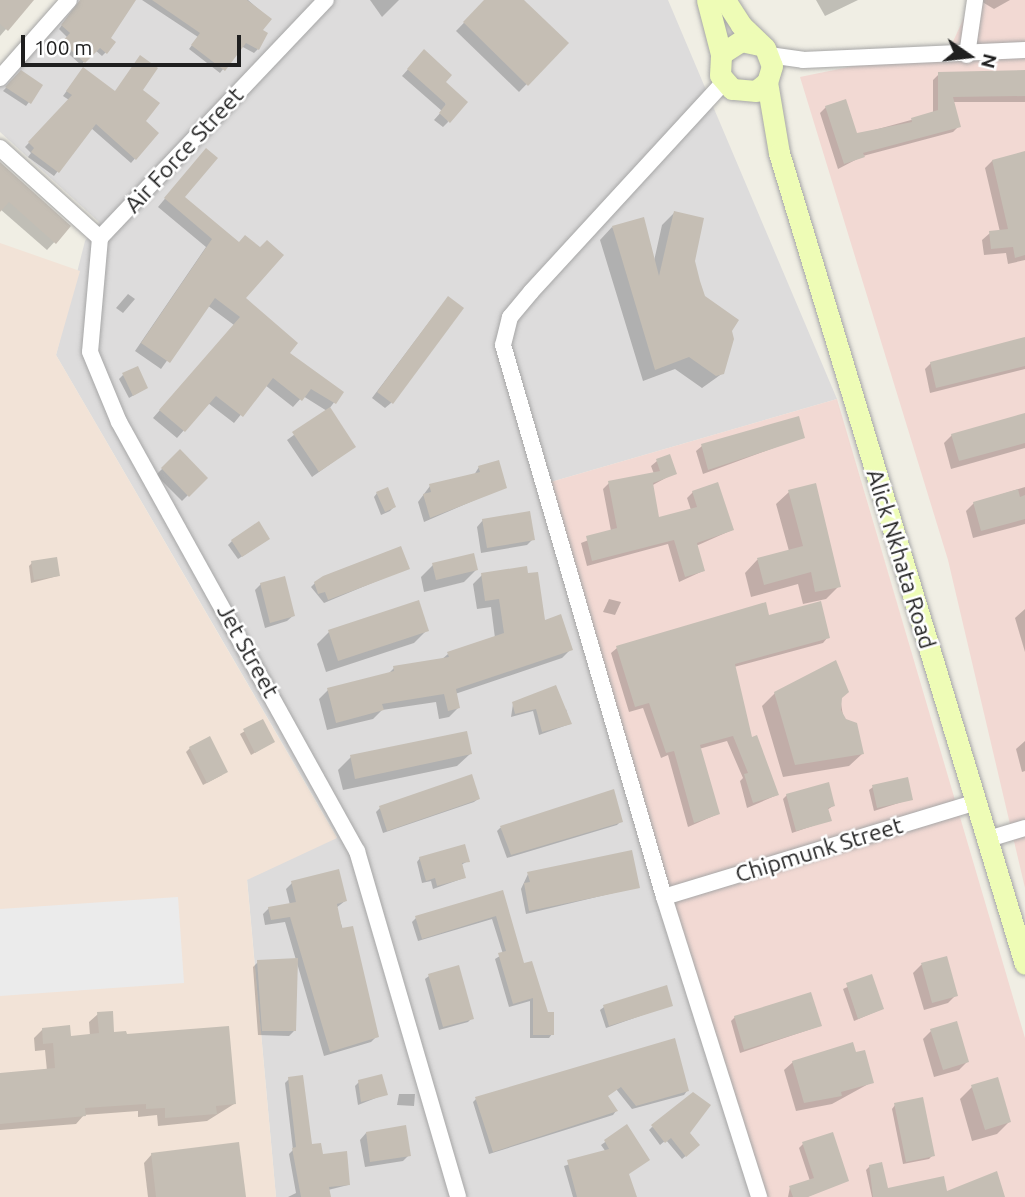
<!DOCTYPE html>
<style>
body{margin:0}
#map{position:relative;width:1025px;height:1197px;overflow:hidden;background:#f0eee4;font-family:Ubuntu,sans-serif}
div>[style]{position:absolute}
.residential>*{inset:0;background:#dddcdc}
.commercial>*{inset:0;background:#f2d9d3}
.military>*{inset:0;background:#f2e3d7}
.parking>*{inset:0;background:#ebebeb}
.shadow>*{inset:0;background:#0003}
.building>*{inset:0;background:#c5beb4}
.roads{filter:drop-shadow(0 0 2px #a6a6a6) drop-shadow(0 0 2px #a6a6a6)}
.minor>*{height:16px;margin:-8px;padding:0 8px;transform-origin:8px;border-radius:8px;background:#fff}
.secondary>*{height:21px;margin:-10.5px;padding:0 10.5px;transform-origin:10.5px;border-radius:10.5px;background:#eefcb6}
span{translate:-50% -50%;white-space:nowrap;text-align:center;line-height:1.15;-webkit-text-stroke:5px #fff;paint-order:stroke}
.street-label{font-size:23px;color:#1f1f1f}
.north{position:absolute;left:934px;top:21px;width:70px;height:70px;-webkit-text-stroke:5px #fff;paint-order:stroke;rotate:104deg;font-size:19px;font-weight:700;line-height:28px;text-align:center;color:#1f1f1f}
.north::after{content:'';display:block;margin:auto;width:24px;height:32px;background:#1f1f1f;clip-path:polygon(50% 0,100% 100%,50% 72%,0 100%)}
.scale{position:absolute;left:21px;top:35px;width:220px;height:32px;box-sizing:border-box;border:4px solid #1f1f1f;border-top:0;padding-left:9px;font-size:21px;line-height:24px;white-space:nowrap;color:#1f1f1f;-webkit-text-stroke:5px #fff;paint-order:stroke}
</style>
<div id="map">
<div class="residential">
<div style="clip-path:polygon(77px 0,668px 0,837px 399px,544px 484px,762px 1197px,276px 1197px,247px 879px,337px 837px,56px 355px,85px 241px,100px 223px,0 132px,0 84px)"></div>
</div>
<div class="commercial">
<div style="clip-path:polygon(972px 0,1025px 0,1025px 888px,948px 560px,800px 77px,951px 46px)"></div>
<div style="clip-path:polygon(837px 399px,1025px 1038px,1025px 1197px,762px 1197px,544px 484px)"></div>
</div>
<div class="military">
<div style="clip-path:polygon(0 243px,80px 271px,56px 355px,337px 838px,247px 880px,276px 1197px,0 1197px)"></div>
</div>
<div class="parking">
<div style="clip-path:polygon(178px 897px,184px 983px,0 996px,0 909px)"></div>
</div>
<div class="shadow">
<div style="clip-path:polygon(3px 0,31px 0,0 36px,0 3px)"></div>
<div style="clip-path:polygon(81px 0,134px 0,108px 38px,106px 52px,102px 56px,95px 50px,81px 65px,60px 46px,68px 38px,59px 29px)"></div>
<div style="clip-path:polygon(142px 0,248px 0,270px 19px,261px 31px,266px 34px,258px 49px,254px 53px,241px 46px,220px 73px,189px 49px,198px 37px)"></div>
<div style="clip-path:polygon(370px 0,399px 0,382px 17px)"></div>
<div style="clip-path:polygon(486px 0,522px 0,566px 43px,519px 92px,456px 31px)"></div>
<div style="clip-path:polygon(816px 0,858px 0,825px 16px)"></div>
<div style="clip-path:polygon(979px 0,1010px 0,994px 9px)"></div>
<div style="clip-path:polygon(418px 58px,443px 82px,448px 122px,443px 127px,434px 120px,442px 111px,402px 76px)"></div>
<div style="clip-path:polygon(21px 72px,29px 102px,26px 106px,3px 91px)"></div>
<div style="clip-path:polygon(1025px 72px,1025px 102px,953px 102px,959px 126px,953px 132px,863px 156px,838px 169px,820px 113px,826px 107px,856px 135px,933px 114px,933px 80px,939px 74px)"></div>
<div style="clip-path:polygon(79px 74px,114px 93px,141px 90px,144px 121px,157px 133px,131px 163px,91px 128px,54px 176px,28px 157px,31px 153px,25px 147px,69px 100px,63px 96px)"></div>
<div style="clip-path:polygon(1025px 153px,1025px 260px,1008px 264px,1006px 253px,984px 255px,982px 240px,990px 233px,1000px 232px,985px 168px,992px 161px)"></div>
<div style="clip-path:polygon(199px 158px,183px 197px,238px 244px,243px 298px,288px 354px,342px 392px,329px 409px,354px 447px,312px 477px,287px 440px,327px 411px,303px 396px,293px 407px,265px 385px,234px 423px,208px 403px,177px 438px,153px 418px,234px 325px,207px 305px,161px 369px,135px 351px,206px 247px,158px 207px)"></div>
<div style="clip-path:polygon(0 163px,69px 226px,47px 250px,0 209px)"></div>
<div style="clip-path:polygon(674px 213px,704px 297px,730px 331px,723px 373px,702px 388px,675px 369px,643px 381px,600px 240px,612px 227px,654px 261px,662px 225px)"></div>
<div style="clip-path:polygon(128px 294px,135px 299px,123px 313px,116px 308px)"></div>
<div style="clip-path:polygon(442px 305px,391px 403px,385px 408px,372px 398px)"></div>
<div style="clip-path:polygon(1025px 339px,1025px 369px,930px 393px,925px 369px,931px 363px)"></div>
<div style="clip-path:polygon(123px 375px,146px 388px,129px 398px,119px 379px)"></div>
<div style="clip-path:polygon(1025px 415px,1025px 448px,951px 469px,944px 443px,952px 435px)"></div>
<div style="clip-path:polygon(803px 437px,703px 474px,696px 451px,702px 446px)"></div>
<div style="clip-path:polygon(180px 451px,205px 478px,182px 501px,156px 475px)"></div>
<div style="clip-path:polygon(657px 461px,675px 473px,651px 486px,657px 519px,691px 510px,687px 498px,693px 492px,732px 530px,696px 546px,703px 571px,679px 582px,668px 544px,587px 566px,581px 543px,611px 531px,603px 489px,609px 483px,654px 474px,651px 466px)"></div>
<div style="clip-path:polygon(479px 467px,505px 487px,424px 522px,418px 502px,430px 486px,474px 475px)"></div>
<div style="clip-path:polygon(1025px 487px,1025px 524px,973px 538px,966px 511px,974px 503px)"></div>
<div style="clip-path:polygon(789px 492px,839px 586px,826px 599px,803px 604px,798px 584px,751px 597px,745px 573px,757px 560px,789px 551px,776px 504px)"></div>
<div style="clip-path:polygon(377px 493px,394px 507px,390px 511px,381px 515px,374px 497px)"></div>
<div style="clip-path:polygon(483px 520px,533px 539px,527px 545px,481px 553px,477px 527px)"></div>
<div style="clip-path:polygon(232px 541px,264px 542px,238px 559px,228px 545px)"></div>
<div style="clip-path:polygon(32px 563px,58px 576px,31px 583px,29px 566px)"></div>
<div style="clip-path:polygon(433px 565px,476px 570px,464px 582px,424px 592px,421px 577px)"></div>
<div style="clip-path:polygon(408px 568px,324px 603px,311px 587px,315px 583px)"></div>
<div style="clip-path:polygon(482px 575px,544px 622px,571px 649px,562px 658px,455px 694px,458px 708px,449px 717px,439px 719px,436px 702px,382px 710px,373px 719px,327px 730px,319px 699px,328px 690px,387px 675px,394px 668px,441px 660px,448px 654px,495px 638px,491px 607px,477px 609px,473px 584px)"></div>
<div style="clip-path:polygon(261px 584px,294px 615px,287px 621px,265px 628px,255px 590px)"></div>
<div style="clip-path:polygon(609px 599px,621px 602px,615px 615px,603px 612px)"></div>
<div style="clip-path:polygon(1025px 609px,1025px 652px,1015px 618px)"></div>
<div style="clip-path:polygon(768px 618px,828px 637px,823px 643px,734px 667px,751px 740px,777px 795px,747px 808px,740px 781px,743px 778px,727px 741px,699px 749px,718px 814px,688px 827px,668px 755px,661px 758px,643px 708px,629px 712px,611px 653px,617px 648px)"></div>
<div style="clip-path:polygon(427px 630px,414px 643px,326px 672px,317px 644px,329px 632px)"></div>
<div style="clip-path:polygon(775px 693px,840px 698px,844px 721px,862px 754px,849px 766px,783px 777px,762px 706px)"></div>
<div style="clip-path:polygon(513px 704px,566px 709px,570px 724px,539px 735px,533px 711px,511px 717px)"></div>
<div style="clip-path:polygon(262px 721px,273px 742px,251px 755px,240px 734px)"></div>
<div style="clip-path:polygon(1025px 741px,1025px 771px,1022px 772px,1016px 749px)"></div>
<div style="clip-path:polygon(190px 748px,222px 775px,203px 785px,186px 752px)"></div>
<div style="clip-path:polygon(470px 754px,457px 766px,343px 790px,338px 770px,351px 757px)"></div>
<div style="clip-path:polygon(471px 777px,478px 799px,474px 802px,383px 833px,376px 812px,380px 808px)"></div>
<div style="clip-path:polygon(873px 787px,911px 799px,874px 811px,869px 790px)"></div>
<div style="clip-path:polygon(613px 791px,621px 821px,617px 825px,507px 858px,497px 831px,500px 828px)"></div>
<div style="clip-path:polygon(787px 795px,833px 806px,827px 810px,830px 820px,792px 833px,783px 799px)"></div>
<div style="clip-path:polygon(420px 858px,468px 861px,461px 865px,464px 878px,433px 889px,431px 881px,422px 883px,417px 862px)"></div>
<div style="clip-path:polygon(528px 874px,638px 887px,526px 914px,521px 889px)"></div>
<div style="clip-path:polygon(292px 883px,345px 901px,336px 908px,377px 1036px,371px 1042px,324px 1056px,297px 963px,294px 1031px,289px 1036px,258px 1035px,253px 967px,258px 962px,296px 960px,285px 922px,265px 925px,263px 914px,269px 908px,290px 905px,286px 889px)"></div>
<div style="clip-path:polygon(502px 892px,523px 965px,546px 1014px,552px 1034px,549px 1038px,530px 1038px,530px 1001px,509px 1007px,495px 959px,503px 954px,492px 919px,418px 941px,412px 922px,416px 918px)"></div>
<div style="clip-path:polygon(946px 958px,956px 995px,948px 1003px,924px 1010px,913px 973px,921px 965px)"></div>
<div style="clip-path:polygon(429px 976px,472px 1018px,468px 1022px,439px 1030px,425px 979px)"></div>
<div style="clip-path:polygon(871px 976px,882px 1009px,854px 1021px,843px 989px)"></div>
<div style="clip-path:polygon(671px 1005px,606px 1028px,600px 1010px,604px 1007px)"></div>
<div style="clip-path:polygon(98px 1014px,113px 1034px,125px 1036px,234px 1104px,207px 1121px,158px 1126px,157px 1115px,138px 1117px,138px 1111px,84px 1115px,76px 1124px,0 1130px,0 1074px,47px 1071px,45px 1050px,35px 1051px,34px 1038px,43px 1029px,69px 1038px,90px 1036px,89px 1022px)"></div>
<div style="clip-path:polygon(735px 1017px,820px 1026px,740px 1053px,731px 1021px)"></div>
<div style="clip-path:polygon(931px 1031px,967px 1062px,959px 1070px,934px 1077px,923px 1039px)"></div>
<div style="clip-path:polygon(673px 1040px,687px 1091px,684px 1095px,632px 1109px,616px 1089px,606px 1096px,616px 1111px,613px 1115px,489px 1154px,473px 1102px,476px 1099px)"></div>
<div style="clip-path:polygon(793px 1062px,872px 1082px,832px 1104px,796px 1111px,784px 1070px)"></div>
<div style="clip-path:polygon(289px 1079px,310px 1146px,348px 1185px,328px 1190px,329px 1197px,288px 1197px,296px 1193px,289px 1154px,293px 1150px,285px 1083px)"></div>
<div style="clip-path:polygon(359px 1082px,386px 1094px,358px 1105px,355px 1086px)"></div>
<div style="clip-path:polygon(972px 1087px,1009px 1122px,997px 1134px,972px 1141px,960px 1099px)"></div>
<div style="clip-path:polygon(415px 1094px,414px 1106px,397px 1105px,399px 1094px)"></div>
<div style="clip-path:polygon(895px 1105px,933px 1155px,929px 1159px,903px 1164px,892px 1109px)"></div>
<div style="clip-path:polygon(626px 1127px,628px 1175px,635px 1197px,573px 1197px,564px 1166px,606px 1152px,601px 1145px)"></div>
<div style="clip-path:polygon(652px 1127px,688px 1133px,694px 1149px,682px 1159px,666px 1140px,660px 1145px,649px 1130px)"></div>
<div style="clip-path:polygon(366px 1133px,409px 1155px,403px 1161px,365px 1167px,360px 1140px)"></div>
<div style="clip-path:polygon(803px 1144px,847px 1180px,807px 1197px,788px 1197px,790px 1187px,810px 1181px,799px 1148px)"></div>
<div style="clip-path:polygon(152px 1154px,244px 1197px,148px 1197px,144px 1163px)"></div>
<div style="clip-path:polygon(870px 1166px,887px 1190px,1002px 1197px,872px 1197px,866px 1170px)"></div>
</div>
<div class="building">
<div style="clip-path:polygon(0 0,34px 0,8px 31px,0 24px)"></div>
<div style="clip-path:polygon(80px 0,136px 0,111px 38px,116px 42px,107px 54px,100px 48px,85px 63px,62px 42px,70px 33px,61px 25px)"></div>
<div style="clip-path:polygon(152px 0,247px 0,272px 19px,263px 30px,268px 33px,259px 50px,246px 43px,225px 71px,191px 45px,200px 33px)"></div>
<div style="clip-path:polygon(484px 0,524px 0,569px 43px,528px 86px,463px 22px)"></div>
<div style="clip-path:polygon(424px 49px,452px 75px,446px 82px,468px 102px,450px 123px,439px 113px,446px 104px,407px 69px)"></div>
<div style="clip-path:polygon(140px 55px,158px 68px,143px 90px,160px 103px,146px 121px,159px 133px,136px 160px,96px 124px,59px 173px,31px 152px,34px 148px,28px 142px,72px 95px,66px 91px,83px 67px,115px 91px)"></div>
<div style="clip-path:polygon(21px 70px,43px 85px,31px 104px,5px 87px)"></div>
<div style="clip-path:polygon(1025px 70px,1025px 96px,953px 97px,961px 127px,863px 153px,865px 157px,844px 164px,825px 106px,846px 99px,857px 133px,912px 122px,911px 118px,938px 110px,938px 72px)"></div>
<div style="clip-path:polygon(206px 148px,218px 158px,185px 197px,239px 242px,245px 235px,260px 247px,267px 240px,284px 255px,246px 298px,298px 343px,290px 353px,344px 392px,336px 404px,311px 389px,302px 401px,273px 378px,243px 417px,216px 396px,185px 432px,159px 410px,240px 317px,215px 298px,170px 363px,141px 343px,212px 239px,164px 198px)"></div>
<div style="clip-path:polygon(1025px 151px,1025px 255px,1015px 258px,1013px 247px,991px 249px,989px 231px,1008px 229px,992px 160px)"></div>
<div style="clip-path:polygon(0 162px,71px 226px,56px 244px,9px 202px,0 212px)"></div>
<div style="clip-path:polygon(674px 211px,704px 218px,695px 261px,700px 281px,705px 296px,739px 320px,732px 331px,734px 339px,724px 374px,716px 376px,689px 357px,655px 370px,612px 226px,644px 217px,659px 276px)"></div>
<div style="clip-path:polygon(448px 296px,464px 308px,393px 404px,377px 392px)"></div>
<div style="clip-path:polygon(1025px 337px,1025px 366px,936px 388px,930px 362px)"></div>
<div style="clip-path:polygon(138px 366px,148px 388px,133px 396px,122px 373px)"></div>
<div style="clip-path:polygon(330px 407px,356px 447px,319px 472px,292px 432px)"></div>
<div style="clip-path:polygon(1025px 413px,1025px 443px,959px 461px,951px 434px)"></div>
<div style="clip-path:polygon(799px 416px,805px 438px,708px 470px,701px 444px)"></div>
<div style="clip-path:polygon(180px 449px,208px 478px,189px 497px,161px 468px)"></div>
<div style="clip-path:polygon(670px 454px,677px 474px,653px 483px,659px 517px,697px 507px,692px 491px,718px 482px,734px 530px,697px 543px,705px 571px,685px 577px,674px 540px,592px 561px,586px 536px,617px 528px,608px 481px,660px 471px,656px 459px)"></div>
<div style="clip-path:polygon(499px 460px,507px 488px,430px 518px,423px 494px,431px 492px,429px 484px,480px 472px,478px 466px)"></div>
<div style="clip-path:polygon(816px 483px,841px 587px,815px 592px,811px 572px,764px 585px,757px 558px,803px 546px,788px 490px)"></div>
<div style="clip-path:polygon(388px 487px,396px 507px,385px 512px,376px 492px)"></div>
<div style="clip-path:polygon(1018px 489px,1020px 497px,1025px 495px,1025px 519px,981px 531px,973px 502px)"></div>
<div style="clip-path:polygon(530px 511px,535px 540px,487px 548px,482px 519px)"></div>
<div style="clip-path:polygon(259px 521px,270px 539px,242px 557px,231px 540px)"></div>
<div style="clip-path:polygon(401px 546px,410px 569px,328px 600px,325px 592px,318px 594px,314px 582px,323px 576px)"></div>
<div style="clip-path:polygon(474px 553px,478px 570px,436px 580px,432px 563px)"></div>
<div style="clip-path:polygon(57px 557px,60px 576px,34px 580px,31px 561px)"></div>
<div style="clip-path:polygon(527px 566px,528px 573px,538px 572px,545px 620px,561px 614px,573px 650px,456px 689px,460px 708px,448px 711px,444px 694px,382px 704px,384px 710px,336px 723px,327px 688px,394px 671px,393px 666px,449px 657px,447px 652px,504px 633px,499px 599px,485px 601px,481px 573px)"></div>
<div style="clip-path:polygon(285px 576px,295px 616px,270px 623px,260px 583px)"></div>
<div style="clip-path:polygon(419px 600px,429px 631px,338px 661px,328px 630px)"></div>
<div style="clip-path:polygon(821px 601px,830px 638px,735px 664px,752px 737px,757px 735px,779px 795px,753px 803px,744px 774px,748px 773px,733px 736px,700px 745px,720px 814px,694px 823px,674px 751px,666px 753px,649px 703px,635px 707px,616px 646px,766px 602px,769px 615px)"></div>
<div style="clip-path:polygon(836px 660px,849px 692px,842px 698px,841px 710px,846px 719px,857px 723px,864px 754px,795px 765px,774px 692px)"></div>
<div style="clip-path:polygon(556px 685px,572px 724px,542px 732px,536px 709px,515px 714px,512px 702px)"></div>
<div style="clip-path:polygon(263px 719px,275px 742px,255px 753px,243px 729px)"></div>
<div style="clip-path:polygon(467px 731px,472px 754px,355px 779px,350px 755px)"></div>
<div style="clip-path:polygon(210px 736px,228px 772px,207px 783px,189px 747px)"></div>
<div style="clip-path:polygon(472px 774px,480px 799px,387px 831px,379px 806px)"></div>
<div style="clip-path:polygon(908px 777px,913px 800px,877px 808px,872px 785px)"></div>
<div style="clip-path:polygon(829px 782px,835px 806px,828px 808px,832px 821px,796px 831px,786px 794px)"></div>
<div style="clip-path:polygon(614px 789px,623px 822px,511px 855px,500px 826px)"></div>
<div style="clip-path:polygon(465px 844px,470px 862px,462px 863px,466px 878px,437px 886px,435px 878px,426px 881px,419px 857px)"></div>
<div style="clip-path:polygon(632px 850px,640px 888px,529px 911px,524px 883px,530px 882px,527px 872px)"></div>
<div style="clip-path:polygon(339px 869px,347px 901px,337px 904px,342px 928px,353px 926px,379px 1037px,330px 1052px,290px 917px,271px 920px,268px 907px,296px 902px,291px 881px)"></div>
<div style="clip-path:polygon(503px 890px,524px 963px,532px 961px,548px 1012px,554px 1012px,554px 1035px,533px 1035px,533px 998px,513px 1004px,498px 953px,506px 951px,496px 916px,422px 939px,415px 916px)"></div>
<div style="clip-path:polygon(947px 956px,958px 996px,932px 1003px,921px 963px)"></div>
<div style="clip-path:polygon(298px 958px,296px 1031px,262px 1031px,257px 960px)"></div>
<div style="clip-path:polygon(459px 965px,474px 1019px,443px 1027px,428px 974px)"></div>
<div style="clip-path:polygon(872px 974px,884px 1009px,858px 1019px,846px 983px)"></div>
<div style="clip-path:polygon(667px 985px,673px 1006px,609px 1026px,603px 1005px)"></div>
<div style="clip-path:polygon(811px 992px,822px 1026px,744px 1050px,734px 1016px)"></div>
<div style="clip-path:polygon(113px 1011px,114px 1032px,126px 1031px,127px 1034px,229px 1026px,236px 1104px,216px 1106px,217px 1114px,165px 1118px,165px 1108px,146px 1109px,146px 1104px,85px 1108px,86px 1116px,0 1124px,0 1073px,55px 1068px,53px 1043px,43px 1044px,42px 1028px,70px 1025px,71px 1036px,99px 1033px,97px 1012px)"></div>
<div style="clip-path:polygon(957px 1021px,969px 1062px,943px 1070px,930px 1029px)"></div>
<div style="clip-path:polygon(675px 1038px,689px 1091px,636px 1106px,621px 1087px,608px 1096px,618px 1111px,493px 1152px,475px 1097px)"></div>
<div style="clip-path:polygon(853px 1042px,856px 1052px,865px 1050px,874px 1083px,841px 1092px,842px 1096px,804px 1103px,792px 1061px)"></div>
<div style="clip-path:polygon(382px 1074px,388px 1095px,361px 1102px,358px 1080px)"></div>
<div style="clip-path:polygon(303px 1075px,312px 1144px,321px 1143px,323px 1154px,347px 1151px,350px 1185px,329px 1187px,331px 1197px,301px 1197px,292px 1148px,296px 1147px,288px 1077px)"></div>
<div style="clip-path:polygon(998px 1077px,1011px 1122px,985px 1130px,971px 1085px)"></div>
<div style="clip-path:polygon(693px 1092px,711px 1105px,690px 1133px,700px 1145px,686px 1157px,671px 1138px,665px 1143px,651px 1125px)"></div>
<div style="clip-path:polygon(923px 1097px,935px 1156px,906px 1162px,894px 1103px)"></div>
<div style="clip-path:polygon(627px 1124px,650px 1160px,629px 1174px,637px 1197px,577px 1197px,567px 1160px,609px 1149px,604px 1140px)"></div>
<div style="clip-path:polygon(406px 1125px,411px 1156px,370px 1162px,366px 1132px)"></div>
<div style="clip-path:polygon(833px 1132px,849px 1181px,808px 1197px,793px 1197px,789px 1186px,814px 1178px,802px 1142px)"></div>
<div style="clip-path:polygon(239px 1142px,246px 1197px,156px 1197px,151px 1153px)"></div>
<div style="clip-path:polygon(882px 1162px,888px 1188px,944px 1176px,947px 1191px,997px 1171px,1005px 1197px,873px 1197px,869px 1165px)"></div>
</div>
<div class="roads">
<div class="minor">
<div style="left:769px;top:55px;width:34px;rotate:8deg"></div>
<div style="left:803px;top:60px;width:222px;rotate:-2.6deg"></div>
<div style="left:967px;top:55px;width:56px;rotate:-81.7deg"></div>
<div style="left:0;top:78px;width:104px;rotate:-48.5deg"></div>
<div style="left:724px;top:82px;width:285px;rotate:132.6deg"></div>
<div style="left:531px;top:292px;width:33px;rotate:130deg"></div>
<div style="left:510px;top:317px;width:29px;rotate:104deg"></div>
<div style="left:503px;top:345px;width:575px;rotate:73.74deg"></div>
<div style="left:664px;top:897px;width:315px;rotate:72.4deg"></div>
<div style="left:0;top:148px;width:135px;rotate:42deg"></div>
<div style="left:100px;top:238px;width:114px;rotate:95deg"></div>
<div style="left:90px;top:352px;width:76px;rotate:67.5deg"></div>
<div style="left:119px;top:422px;width:491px;rotate:61deg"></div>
<div style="left:357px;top:851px;width:360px;rotate:73.7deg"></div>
<div style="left:100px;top:238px;width:328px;rotate:-46.5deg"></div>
<div style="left:985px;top:840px;width:42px;rotate:-16.7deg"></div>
<div style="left:664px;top:897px;width:323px;rotate:-16.9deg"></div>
</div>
<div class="secondary">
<div style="left:707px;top:0;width:56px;rotate:75.5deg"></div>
<div style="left:725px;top:0;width:30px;rotate:57deg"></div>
<div style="left:741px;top:25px;width:33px;rotate:44deg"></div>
<div style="left:765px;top:48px;width:19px;rotate:69deg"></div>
<div style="left:772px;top:66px;width:17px;rotate:107deg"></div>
<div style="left:767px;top:82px;width:14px;rotate:141deg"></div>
<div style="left:756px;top:91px;width:24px;rotate:-175deg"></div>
<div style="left:732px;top:89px;width:18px;rotate:-131deg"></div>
<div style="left:720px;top:75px;width:21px;rotate:-87deg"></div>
<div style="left:721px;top:54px;width:24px;rotate:-33deg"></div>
<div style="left:741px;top:41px;width:19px;rotate:12deg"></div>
<div style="left:767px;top:82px;width:72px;rotate:80.4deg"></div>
<div style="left:779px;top:153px;width:847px;rotate:73.13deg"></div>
</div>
</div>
<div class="street-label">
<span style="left:184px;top:150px;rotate:-47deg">Air Force Street</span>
<span style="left:901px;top:559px;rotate:73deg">Alick Nkhata Road</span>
<span style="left:248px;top:651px;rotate:61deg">Jet Street</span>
<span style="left:819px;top:850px;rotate:-17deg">Chipmunk Street</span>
</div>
<div class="north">N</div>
<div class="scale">100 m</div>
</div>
